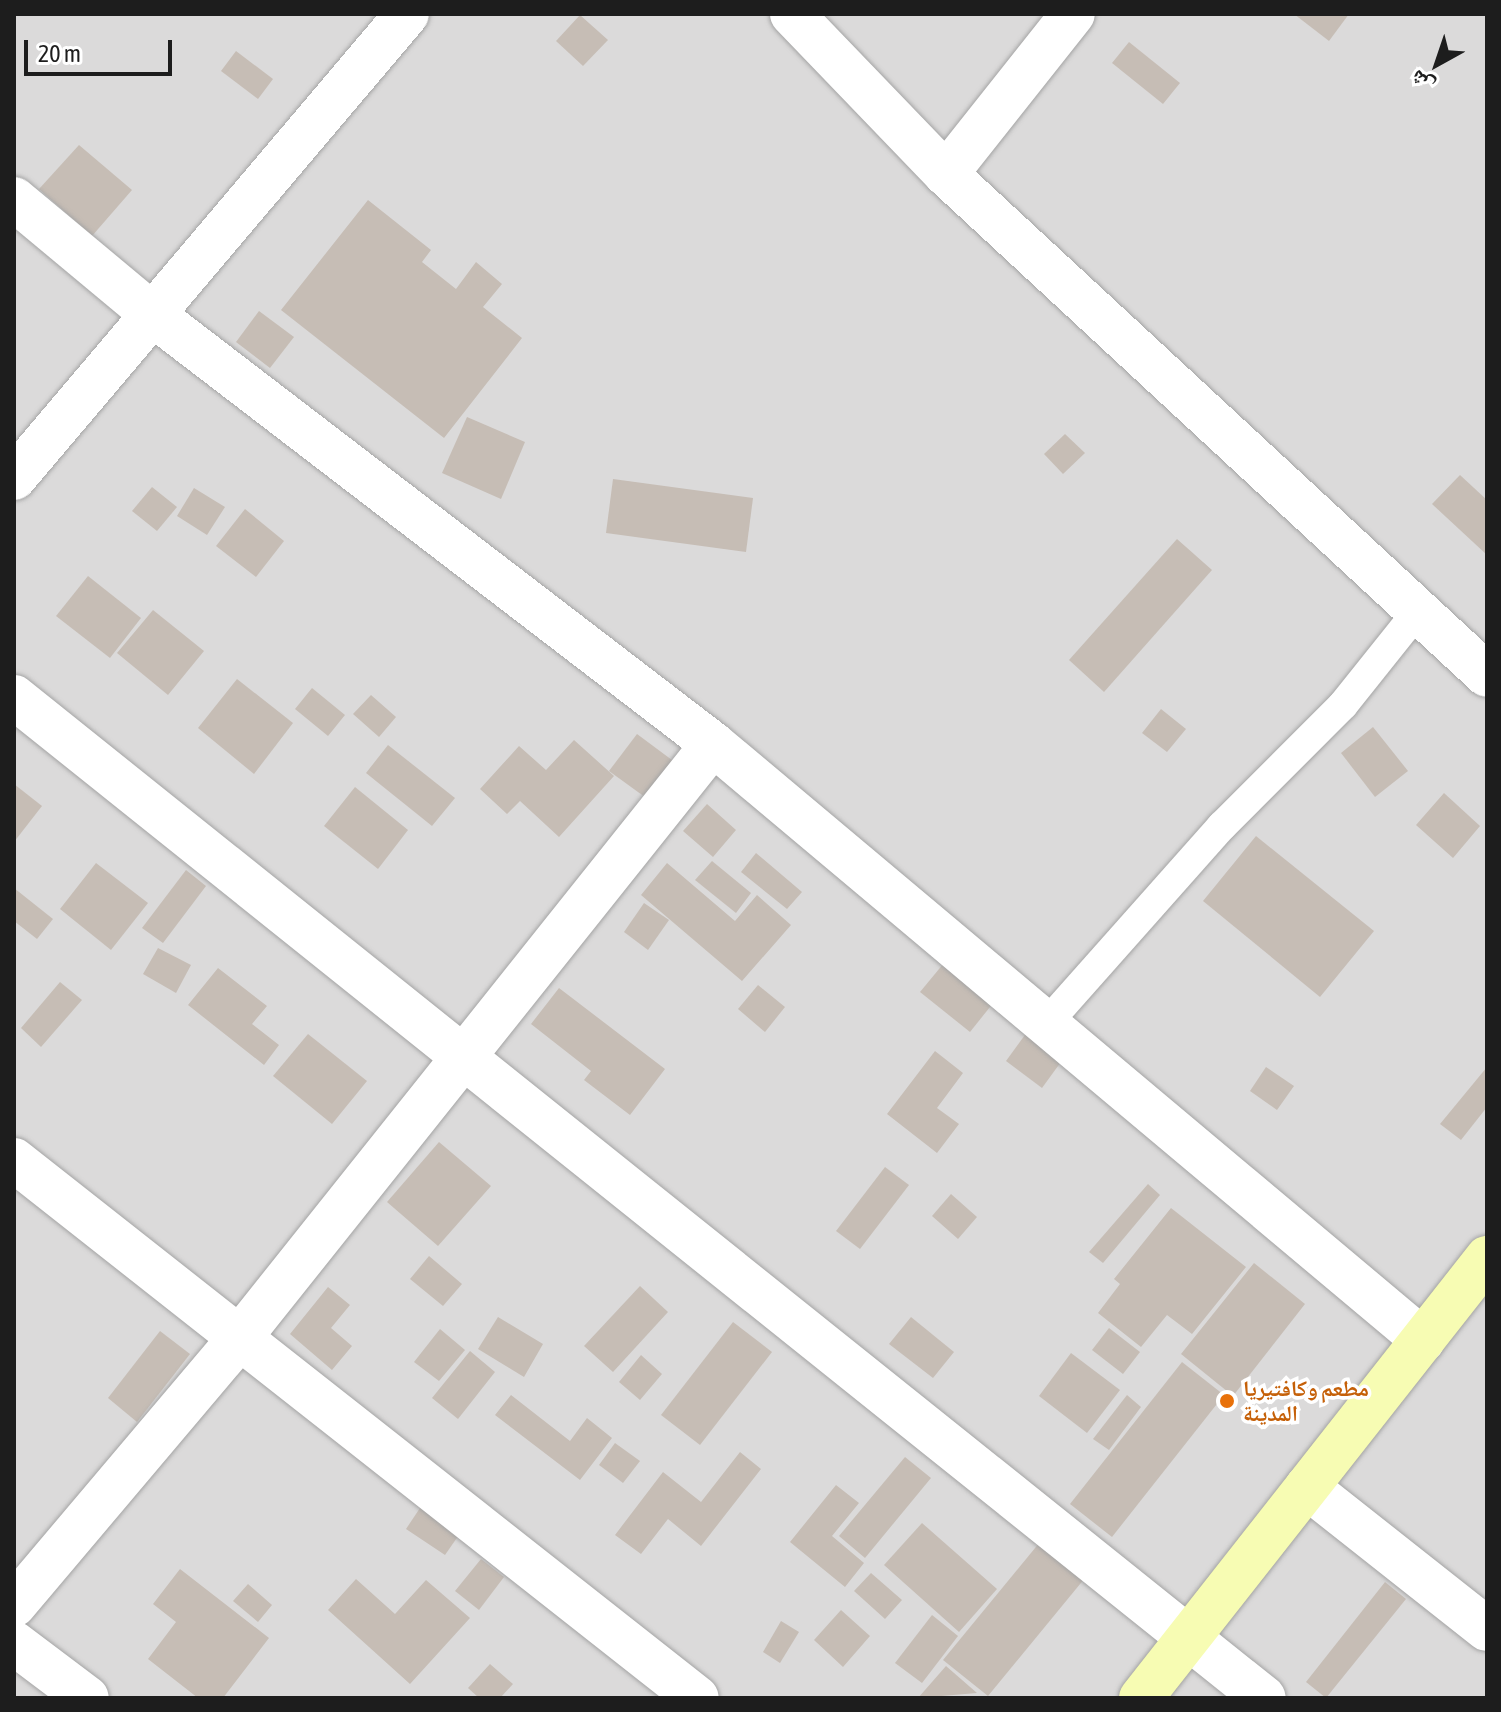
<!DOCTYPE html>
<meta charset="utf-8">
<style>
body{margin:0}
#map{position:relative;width:1501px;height:1712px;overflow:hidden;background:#efebe2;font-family:"Asap Condensed","Noto Naskh Arabic",sans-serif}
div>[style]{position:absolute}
.residential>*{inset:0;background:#dbdada}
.building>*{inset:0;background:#c6bdb5}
.roads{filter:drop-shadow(0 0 2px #a4a4a4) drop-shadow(0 0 2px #a4a4a4)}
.service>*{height:30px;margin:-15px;padding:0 15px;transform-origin:15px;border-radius:15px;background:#fff}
.minor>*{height:44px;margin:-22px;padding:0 22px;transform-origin:22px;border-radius:22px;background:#fff}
.tertiary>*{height:44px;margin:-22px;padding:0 22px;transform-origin:22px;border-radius:22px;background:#fff}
.secondary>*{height:44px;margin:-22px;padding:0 22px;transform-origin:22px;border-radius:22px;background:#f7fcb3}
.dots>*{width:22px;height:22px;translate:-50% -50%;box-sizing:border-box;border:4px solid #fff;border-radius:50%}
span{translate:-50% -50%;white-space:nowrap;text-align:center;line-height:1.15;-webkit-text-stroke:7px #fff;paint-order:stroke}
.food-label{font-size:22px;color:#c56008;font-weight:700}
.left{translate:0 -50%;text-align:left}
.frame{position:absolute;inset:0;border:16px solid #1d1d1d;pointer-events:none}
.north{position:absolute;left:1397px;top:24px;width:80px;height:80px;-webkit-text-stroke:6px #fff;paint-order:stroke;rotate:220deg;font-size:22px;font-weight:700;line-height:32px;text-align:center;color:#1d1d1d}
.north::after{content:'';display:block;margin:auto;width:28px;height:36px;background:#1d1d1d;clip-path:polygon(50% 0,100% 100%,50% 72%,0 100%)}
.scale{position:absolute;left:24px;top:40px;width:148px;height:36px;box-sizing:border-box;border:4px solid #1d1d1d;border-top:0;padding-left:10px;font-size:24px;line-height:28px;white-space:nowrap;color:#1d1d1d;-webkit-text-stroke:6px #fff;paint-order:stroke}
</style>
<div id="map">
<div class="residential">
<div style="clip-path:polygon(14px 14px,1487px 14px,1487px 1698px,14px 1698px)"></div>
</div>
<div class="building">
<div style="clip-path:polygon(1294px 14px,1349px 14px,1329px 41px)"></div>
<div style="clip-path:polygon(580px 15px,608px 40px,583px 66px,556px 41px)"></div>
<div style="clip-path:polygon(1129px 42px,1180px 83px,1163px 104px,1112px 63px)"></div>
<div style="clip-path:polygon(236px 51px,273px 79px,258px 99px,221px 71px)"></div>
<div style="clip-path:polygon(79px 145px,132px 190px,92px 236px,39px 189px)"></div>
<div style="clip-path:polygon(368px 200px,431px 250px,422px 262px,456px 289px,476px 262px,502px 284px,483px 307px,522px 338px,444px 438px,281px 310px)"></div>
<div style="clip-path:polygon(259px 311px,294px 337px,270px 368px,236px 342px)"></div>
<div style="clip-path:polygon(467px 417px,525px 442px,501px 499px,442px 473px)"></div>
<div style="clip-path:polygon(1065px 434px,1085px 453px,1063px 474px,1044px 454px)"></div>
<div style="clip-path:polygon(1460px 475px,1487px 500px,1487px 555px,1432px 504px)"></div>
<div style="clip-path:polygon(613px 479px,753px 498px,746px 552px,606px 533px)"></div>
<div style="clip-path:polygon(152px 487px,177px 507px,157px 531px,132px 511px)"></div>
<div style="clip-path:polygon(194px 488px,225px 507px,207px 535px,177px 516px)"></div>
<div style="clip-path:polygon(245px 509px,284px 541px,256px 577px,216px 546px)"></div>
<div style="clip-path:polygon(1177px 539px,1212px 570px,1104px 692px,1069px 660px)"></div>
<div style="clip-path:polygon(88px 576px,141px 618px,110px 658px,56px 616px)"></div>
<div style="clip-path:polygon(153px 610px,204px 651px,168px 695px,117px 653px)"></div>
<div style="clip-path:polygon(237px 679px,293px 723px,254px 774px,198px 728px)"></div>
<div style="clip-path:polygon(312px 688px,345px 715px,328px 736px,295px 709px)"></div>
<div style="clip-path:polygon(371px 695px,396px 717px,379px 737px,353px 714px)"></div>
<div style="clip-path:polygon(1161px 709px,1186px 729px,1167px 752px,1142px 733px)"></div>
<div style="clip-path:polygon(1373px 727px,1408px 771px,1375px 797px,1341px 753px)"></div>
<div style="clip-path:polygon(637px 734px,676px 763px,649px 800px,609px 771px)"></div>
<div style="clip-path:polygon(574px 740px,614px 776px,559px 837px,520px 801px,507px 814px,480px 789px,519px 746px,546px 770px)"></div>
<div style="clip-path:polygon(388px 745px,455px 798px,432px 826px,366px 773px)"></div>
<div style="clip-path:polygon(14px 784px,42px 806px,14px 842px)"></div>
<div style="clip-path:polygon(355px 787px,408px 830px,378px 869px,324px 826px)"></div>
<div style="clip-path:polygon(1444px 793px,1480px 826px,1453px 858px,1416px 825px)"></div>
<div style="clip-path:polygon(707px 804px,736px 830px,713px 857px,683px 831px)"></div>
<div style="clip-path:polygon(1256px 836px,1374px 931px,1320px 997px,1203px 901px)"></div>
<div style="clip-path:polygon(756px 853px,802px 892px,787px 909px,741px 872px)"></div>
<div style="clip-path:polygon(712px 861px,751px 893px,736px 913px,695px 880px)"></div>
<div style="clip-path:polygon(96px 863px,148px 903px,111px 950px,60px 909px)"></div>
<div style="clip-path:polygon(667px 863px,735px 921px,757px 895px,791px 925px,742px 981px,641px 895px)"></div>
<div style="clip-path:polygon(186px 870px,206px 886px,163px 943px,142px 928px)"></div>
<div style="clip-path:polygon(14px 888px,53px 919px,37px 939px,14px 921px)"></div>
<div style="clip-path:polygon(644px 903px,669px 920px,648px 950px,624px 932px)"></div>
<div style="clip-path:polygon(158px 948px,191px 965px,176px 993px,143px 974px)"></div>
<div style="clip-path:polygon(944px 963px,994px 1002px,970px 1032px,920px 992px)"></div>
<div style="clip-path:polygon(218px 968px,267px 1006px,252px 1024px,279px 1045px,264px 1065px,188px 1005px)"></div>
<div style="clip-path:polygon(60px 982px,82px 1000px,41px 1047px,21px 1028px)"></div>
<div style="clip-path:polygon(758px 985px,785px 1007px,765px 1032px,738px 1009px)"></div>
<div style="clip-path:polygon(559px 988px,665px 1069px,630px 1115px,584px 1080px,591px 1071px,531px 1024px)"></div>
<div style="clip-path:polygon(1030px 1028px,1066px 1055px,1042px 1088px,1006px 1061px)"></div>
<div style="clip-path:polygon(308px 1034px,367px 1081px,332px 1124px,273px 1076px)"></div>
<div style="clip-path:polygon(935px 1051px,963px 1073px,937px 1108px,959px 1124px,937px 1153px,887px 1114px)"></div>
<div style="clip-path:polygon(1266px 1067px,1294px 1086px,1277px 1110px,1250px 1091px)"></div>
<div style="clip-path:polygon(1487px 1067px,1487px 1107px,1461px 1140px,1440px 1124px)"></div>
<div style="clip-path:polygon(439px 1142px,491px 1186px,438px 1246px,387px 1202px)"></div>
<div style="clip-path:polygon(885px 1167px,909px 1185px,860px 1249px,836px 1231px)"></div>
<div style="clip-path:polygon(1148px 1184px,1160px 1195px,1103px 1263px,1089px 1252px)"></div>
<div style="clip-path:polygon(951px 1194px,977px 1217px,958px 1239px,932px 1216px)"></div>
<div style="clip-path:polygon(1171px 1208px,1246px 1267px,1192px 1334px,1167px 1315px,1141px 1347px,1098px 1313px,1120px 1284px,1114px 1279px)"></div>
<div style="clip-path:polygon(429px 1256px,462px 1284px,443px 1306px,410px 1279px)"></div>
<div style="clip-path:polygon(1254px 1263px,1305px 1304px,1233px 1396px,1181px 1354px)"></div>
<div style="clip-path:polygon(640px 1286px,668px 1312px,613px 1372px,584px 1346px)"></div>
<div style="clip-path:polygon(328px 1287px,350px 1305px,331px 1328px,352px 1346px,332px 1370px,290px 1334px)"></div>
<div style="clip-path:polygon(498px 1317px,543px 1344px,524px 1377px,478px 1349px)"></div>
<div style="clip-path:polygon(911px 1317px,954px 1352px,933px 1378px,889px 1344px)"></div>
<div style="clip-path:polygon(733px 1322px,772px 1352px,700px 1445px,661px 1415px)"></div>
<div style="clip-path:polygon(1109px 1328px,1140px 1352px,1123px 1374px,1092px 1350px)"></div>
<div style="clip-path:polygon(440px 1329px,465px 1350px,439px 1381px,414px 1362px)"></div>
<div style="clip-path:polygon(160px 1331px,190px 1354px,137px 1422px,108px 1398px)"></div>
<div style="clip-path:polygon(470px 1351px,495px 1372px,458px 1419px,432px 1398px)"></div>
<div style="clip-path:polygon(1071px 1353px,1120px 1390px,1087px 1433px,1039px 1396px)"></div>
<div style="clip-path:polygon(641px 1355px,662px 1374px,640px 1400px,619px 1382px)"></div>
<div style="clip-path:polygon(1182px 1362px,1224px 1395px,1112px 1537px,1070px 1504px)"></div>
<div style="clip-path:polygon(511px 1395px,570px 1441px,587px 1418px,612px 1438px,580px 1480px,495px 1415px)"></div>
<div style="clip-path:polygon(1127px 1395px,1141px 1407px,1109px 1450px,1093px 1439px)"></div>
<div style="clip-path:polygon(615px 1443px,640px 1461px,623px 1483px,599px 1465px)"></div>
<div style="clip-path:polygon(740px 1452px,761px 1469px,701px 1546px,668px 1519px,641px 1554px,615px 1535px,663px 1472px,701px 1502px)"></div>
<div style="clip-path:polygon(905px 1457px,931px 1478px,865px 1558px,839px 1536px)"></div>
<div style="clip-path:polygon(836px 1485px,859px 1503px,832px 1536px,864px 1563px,845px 1587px,790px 1542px)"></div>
<div style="clip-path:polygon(422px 1505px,461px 1532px,445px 1555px,406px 1529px)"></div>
<div style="clip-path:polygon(922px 1523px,997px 1589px,959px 1632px,884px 1565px)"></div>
<div style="clip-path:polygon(1040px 1542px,1085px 1578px,988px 1696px,943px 1660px)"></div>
<div style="clip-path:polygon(481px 1559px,504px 1577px,479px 1610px,455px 1591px)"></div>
<div style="clip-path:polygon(180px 1569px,269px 1638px,223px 1698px,198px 1698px,148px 1659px,176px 1622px,153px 1604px)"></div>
<div style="clip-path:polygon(871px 1573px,902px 1600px,885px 1619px,854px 1591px)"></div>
<div style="clip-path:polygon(356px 1579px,395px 1614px,426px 1580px,470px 1618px,410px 1684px,328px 1610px)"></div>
<div style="clip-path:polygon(1385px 1582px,1406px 1599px,1326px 1698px,1306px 1682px)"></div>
<div style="clip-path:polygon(248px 1584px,272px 1605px,258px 1622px,233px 1601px)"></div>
<div style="clip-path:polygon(841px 1610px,870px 1636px,843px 1667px,814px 1640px)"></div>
<div style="clip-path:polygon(932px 1615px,958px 1636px,922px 1683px,895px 1663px)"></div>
<div style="clip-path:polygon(781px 1621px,799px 1632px,780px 1663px,763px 1652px)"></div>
<div style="clip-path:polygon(490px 1664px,513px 1684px,500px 1698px,479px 1698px,468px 1688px)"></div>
<div style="clip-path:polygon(946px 1666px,977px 1693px,918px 1698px)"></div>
</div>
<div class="roads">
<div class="service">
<div style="left:1046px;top:1024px;width:265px;rotate:-48.4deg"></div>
<div style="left:1222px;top:826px;width:171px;rotate:-45deg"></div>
<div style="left:1343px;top:705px;width:120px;rotate:-51.4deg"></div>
</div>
<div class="minor">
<div style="left:946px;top:174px;width:204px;rotate:-51.6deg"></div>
<div style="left:14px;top:199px;width:180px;rotate:39.8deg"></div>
<div style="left:152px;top:314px;width:707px;rotate:37.47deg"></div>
<div style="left:713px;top:744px;width:927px;rotate:40.01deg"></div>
<div style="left:14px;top:478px;width:608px;rotate:-49.74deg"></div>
<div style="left:14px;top:697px;width:1601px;rotate:38.69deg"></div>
<div style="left:14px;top:1160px;width:869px;rotate:38.23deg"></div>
<div style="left:1307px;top:1487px;width:229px;rotate:38.3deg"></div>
<div style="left:14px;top:1605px;width:352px;rotate:-49.8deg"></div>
<div style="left:241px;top:1336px;width:757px;rotate:-51.43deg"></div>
<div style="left:14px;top:1643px;width:91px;rotate:37deg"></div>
</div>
<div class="tertiary">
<div style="left:792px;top:14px;width:222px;rotate:46.1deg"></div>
<div style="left:946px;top:174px;width:737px;rotate:42.8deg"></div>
</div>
<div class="secondary">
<div style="left:1141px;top:1698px;width:560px;rotate:-51.82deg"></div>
</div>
</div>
<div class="dots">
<div style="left:1227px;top:1401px;background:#e8710a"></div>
</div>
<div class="food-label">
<span class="left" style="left:1243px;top:1401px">مطعم وكافتيريا<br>المدينة</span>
</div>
<div class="frame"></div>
<div class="north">ش</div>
<div class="scale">20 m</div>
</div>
